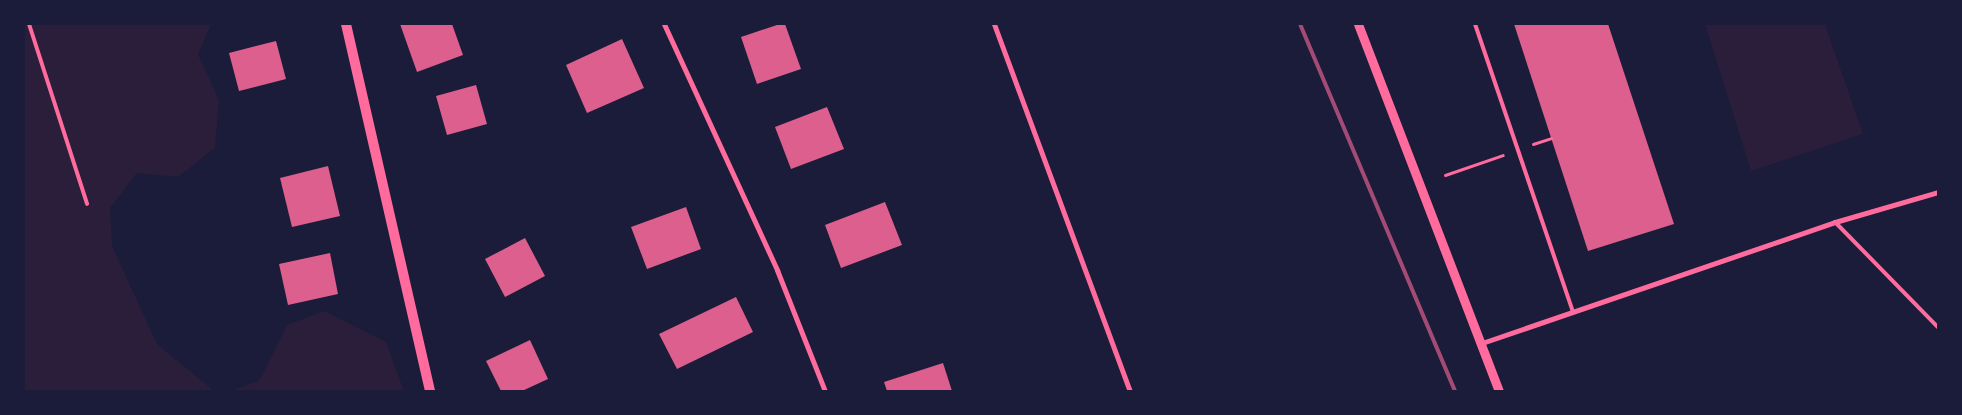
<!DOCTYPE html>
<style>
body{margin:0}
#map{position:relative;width:1962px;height:415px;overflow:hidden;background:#1b1b3a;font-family:Barlow,sans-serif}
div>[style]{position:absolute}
.green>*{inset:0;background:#2a1e3b}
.building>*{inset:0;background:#dd5f8e}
.path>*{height:3px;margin:-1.5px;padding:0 1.5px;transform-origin:1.5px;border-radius:1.5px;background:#ff6b9d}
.service>*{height:4px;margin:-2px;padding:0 2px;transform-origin:2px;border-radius:2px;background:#ff6b9d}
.minor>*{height:5px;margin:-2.5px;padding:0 2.5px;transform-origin:2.5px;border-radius:2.5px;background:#ff6b9d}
.tertiary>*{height:9px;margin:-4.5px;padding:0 4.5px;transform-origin:4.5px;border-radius:4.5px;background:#ff6b9d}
.secondary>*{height:10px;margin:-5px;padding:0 5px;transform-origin:5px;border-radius:5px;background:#ff6b9d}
.rail>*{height:4px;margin:-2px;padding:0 2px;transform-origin:2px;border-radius:2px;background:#a44b75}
span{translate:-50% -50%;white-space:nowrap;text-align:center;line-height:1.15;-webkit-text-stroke:4px #1b1b3a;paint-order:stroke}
.frame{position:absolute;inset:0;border:25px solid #1b1b3a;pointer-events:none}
</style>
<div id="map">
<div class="green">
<div style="clip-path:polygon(24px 24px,211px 24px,198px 54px,219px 100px,215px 148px,178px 177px,137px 173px,110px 208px,112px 246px,157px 344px,214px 391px,24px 391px)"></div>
<div style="clip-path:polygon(1705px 24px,1825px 24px,1863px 134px,1751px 171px)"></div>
<div style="clip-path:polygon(324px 311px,386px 342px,404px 391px,231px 391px,259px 381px,287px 325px)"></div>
</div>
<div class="building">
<div style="clip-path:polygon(400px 24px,452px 24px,463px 55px,417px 72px)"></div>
<div style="clip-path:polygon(780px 24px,785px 24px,801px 69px,757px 84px,741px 37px)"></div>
<div style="clip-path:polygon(1514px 24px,1608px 24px,1674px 224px,1588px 251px)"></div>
<div style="clip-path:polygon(622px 39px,644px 88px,587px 113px,566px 65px)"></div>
<div style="clip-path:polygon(276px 41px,286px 79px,239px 91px,229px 53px)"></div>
<div style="clip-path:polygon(476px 85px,487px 124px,447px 135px,436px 96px)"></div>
<div style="clip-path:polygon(827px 107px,844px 149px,791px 169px,775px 127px)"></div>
<div style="clip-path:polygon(328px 166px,340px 216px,292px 227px,280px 178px)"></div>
<div style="clip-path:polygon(885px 202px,902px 245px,841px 268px,825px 225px)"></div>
<div style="clip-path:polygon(686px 207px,701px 249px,647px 269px,631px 227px)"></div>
<div style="clip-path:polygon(525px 238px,545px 276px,505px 297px,485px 259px)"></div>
<div style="clip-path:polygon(330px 253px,338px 294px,288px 305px,279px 264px)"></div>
<div style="clip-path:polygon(736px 297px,753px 332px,677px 369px,659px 334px)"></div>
<div style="clip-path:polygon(530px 340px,548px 379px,522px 391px,501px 391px,486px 361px)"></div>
<div style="clip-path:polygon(943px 363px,952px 391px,887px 391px,884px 382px)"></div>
</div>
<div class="path">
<div style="left:1533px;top:144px;width:19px;rotate:-18deg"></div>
<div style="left:1445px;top:175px;width:61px;rotate:-19deg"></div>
</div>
<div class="service">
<div style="left:29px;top:24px;width:189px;rotate:72.1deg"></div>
<div style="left:1475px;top:24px;width:304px;rotate:71.2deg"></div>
<div style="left:1835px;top:222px;width:147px;rotate:45.6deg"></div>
</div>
<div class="minor">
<div style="left:664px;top:24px;width:271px;rotate:65.3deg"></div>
<div style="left:777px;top:270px;width:130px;rotate:68.4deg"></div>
<div style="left:994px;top:24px;width:391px;rotate:69.7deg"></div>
<div style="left:1479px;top:344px;width:376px;rotate:-18.9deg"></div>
<div style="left:1835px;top:222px;width:107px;rotate:-16.2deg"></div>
</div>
<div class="tertiary">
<div style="left:1358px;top:24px;width:393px;rotate:69deg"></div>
</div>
<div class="secondary">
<div style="left:346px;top:24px;width:376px;rotate:77.1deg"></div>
</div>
<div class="rail">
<div style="left:1300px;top:24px;width:398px;rotate:67.1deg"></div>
</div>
<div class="frame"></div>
</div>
